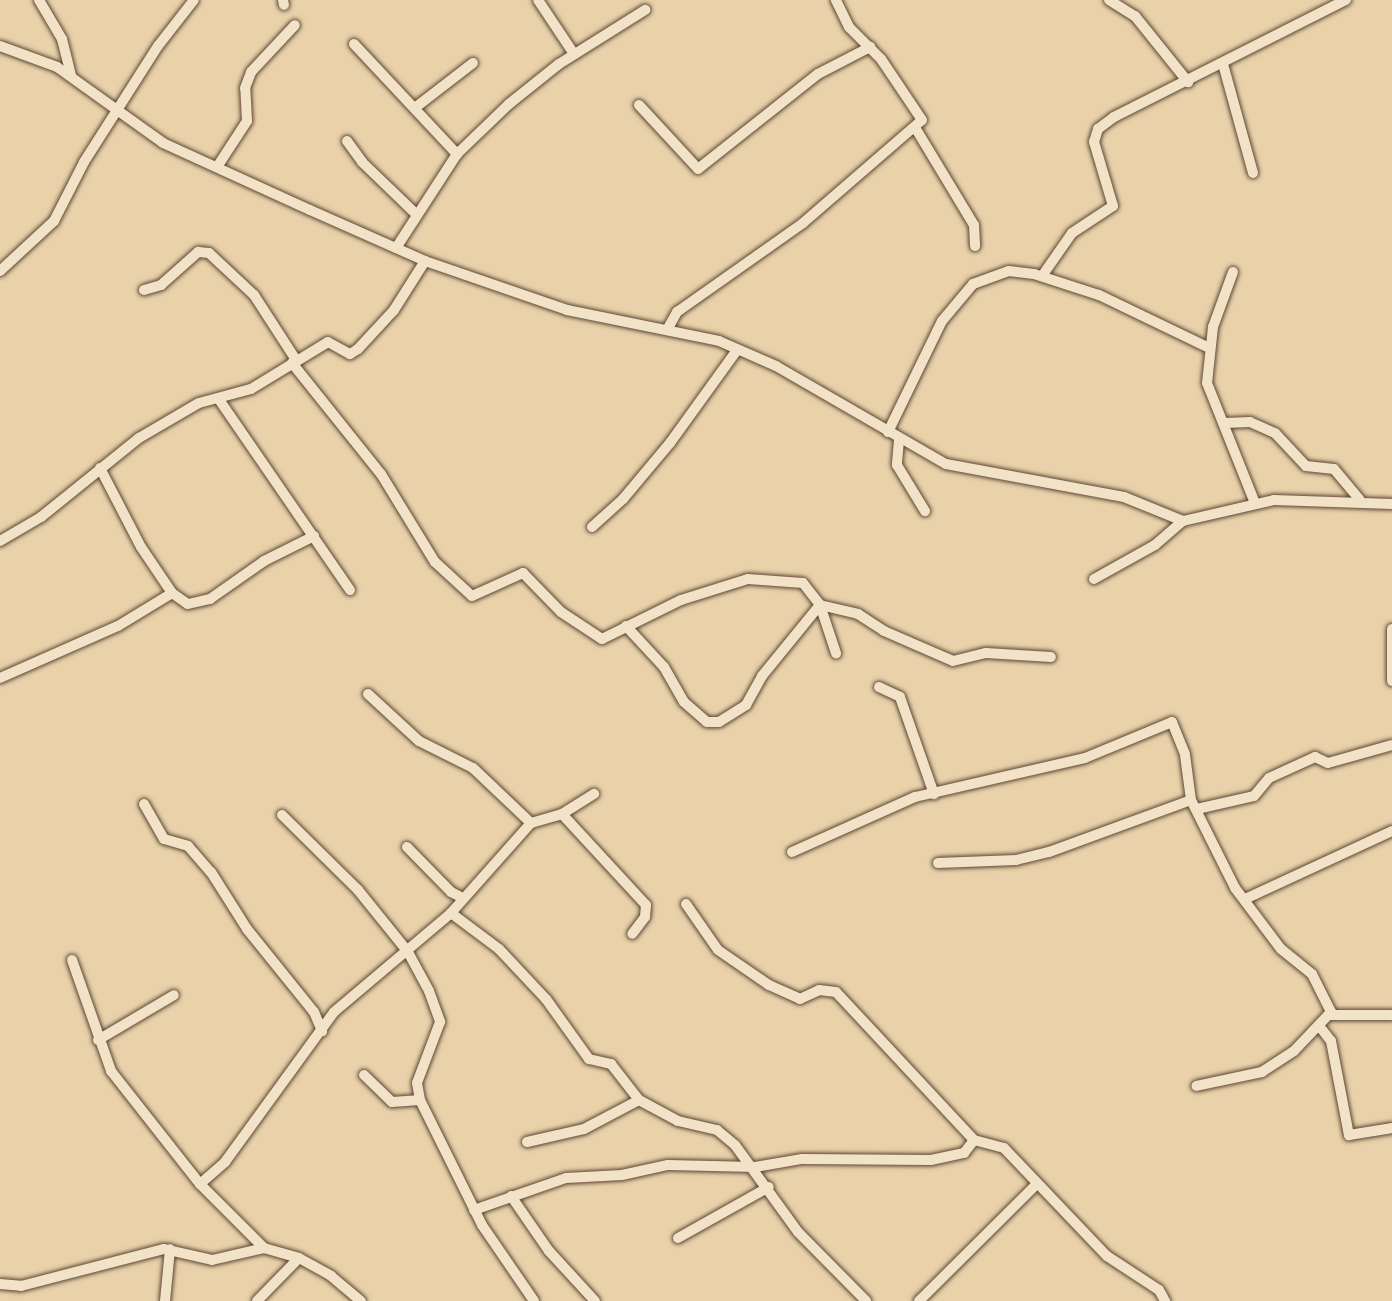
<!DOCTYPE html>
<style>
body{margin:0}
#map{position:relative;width:1392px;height:1301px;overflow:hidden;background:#e9d2aa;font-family:Cardo,serif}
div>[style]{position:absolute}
.roads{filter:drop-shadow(0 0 2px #5d4734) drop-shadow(0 0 2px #5d4734)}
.minor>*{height:10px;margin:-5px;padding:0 5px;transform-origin:5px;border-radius:5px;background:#f1e2c8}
span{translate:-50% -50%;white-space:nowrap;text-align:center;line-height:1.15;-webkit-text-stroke:6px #f1e2c8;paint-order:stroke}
</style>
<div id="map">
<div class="roads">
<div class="minor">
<div style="left:39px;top:0;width:45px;rotate:59.5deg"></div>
<div style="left:62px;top:39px;width:38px;rotate:76deg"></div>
<div style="left:283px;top:0;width:5px;rotate:79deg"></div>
<div style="left:538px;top:0;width:65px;rotate:56.3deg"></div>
<div style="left:1109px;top:0;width:31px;rotate:32deg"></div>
<div style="left:1135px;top:16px;width:85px;rotate:51.2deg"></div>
<div style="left:354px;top:44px;width:151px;rotate:46.9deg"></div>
<div style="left:0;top:46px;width:61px;rotate:20.2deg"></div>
<div style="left:57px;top:67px;width:130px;rotate:35.6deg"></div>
<div style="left:163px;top:143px;width:162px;rotate:24.5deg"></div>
<div style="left:310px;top:210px;width:126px;rotate:23.9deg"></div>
<div style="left:425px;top:261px;width:150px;rotate:19deg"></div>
<div style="left:567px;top:310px;width:155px;rotate:11.5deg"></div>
<div style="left:719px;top:341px;width:62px;rotate:23.7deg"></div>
<div style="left:776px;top:366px;width:196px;rotate:30deg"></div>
<div style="left:946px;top:464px;width:181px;rotate:10.5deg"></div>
<div style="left:1124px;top:497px;width:64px;rotate:22.1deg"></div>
<div style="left:1183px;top:521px;width:93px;rotate:-13deg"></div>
<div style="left:1274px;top:500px;width:118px;rotate:1.9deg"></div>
<div style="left:1223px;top:64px;width:113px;rotate:74.6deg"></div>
<div style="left:639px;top:105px;width:87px;rotate:47.3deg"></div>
<div style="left:698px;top:169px;width:153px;rotate:-38.4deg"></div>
<div style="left:818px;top:74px;width:59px;rotate:-27.4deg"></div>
<div style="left:416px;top:107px;width:72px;rotate:-37.7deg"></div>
<div style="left:916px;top:129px;width:112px;rotate:58.9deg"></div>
<div style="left:974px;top:225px;width:21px;rotate:87deg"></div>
<div style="left:347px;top:141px;width:26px;rotate:54deg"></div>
<div style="left:362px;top:162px;width:74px;rotate:43.9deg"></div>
<div style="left:217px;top:167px;width:55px;rotate:-56.9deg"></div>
<div style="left:247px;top:121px;width:33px;rotate:-93deg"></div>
<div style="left:245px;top:88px;width:17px;rotate:-69deg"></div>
<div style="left:251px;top:72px;width:64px;rotate:-46.9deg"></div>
<div style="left:396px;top:248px;width:112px;rotate:-57deg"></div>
<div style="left:457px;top:154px;width:72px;rotate:-43.9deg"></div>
<div style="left:509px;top:104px;width:64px;rotate:-38.7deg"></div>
<div style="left:559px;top:64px;width:102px;rotate:-32.1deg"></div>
<div style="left:0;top:271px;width:74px;rotate:-42.8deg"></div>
<div style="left:54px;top:221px;width:66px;rotate:-63deg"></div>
<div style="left:84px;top:162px;width:138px;rotate:-57.5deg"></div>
<div style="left:158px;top:46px;width:58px;rotate:-52deg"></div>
<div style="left:1233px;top:272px;width:59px;rotate:110deg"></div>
<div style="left:1213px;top:327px;width:56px;rotate:96.1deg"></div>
<div style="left:1207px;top:383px;width:129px;rotate:68.2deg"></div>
<div style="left:1042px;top:276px;width:52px;rotate:-55.1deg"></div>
<div style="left:1072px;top:233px;width:49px;rotate:-33.4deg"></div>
<div style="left:1113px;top:206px;width:67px;rotate:-106.5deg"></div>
<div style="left:1094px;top:142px;width:14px;rotate:-73deg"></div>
<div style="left:1098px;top:129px;width:20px;rotate:-37deg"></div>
<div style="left:1114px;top:117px;width:260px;rotate:-26.8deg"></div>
<div style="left:144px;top:290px;width:18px;rotate:-16deg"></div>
<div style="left:161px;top:285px;width:50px;rotate:-41.7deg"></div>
<div style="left:198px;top:252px;width:11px;rotate:5deg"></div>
<div style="left:209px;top:253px;width:62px;rotate:43deg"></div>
<div style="left:254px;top:295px;width:77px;rotate:57.1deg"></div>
<div style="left:667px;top:330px;width:21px;rotate:-61deg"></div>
<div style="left:677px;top:312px;width:154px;rotate:-35.2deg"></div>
<div style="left:803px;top:223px;width:157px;rotate:-40.9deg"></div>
<div style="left:922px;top:120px;width:73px;rotate:-123.9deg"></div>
<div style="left:881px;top:59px;width:45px;rotate:-135deg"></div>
<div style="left:849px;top:27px;width:30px;rotate:-116deg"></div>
<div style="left:292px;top:363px;width:142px;rotate:51.3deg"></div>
<div style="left:381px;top:474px;width:103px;rotate:58.5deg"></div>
<div style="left:435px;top:562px;width:50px;rotate:42.6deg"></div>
<div style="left:472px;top:596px;width:56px;rotate:-24.3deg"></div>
<div style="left:523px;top:573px;width:54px;rotate:45.7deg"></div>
<div style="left:561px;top:612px;width:49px;rotate:33.4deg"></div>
<div style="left:602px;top:639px;width:88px;rotate:-26.3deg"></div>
<div style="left:681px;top:600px;width:70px;rotate:-17.4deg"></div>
<div style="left:748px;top:579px;width:55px;rotate:4.2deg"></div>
<div style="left:803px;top:583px;width:28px;rotate:52deg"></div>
<div style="left:820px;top:605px;width:51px;rotate:71.6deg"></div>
<div style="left:218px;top:398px;width:233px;rotate:55.5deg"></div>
<div style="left:1224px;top:423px;width:26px;rotate:-2deg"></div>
<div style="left:1250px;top:422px;width:27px;rotate:24deg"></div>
<div style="left:1275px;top:433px;width:45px;rotate:46.8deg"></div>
<div style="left:1306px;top:466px;width:28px;rotate:6deg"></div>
<div style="left:1334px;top:469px;width:40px;rotate:50deg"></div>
<div style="left:888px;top:432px;width:123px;rotate:-64.1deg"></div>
<div style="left:942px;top:321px;width:48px;rotate:-50deg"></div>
<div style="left:973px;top:284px;width:38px;rotate:-20deg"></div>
<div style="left:1009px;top:271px;width:25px;rotate:7deg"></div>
<div style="left:1034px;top:274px;width:68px;rotate:17.9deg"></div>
<div style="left:1099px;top:295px;width:122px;rotate:25.7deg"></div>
<div style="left:899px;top:440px;width:25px;rotate:95deg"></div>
<div style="left:897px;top:465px;width:54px;rotate:58.7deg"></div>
<div style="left:100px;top:468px;width:89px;rotate:62.6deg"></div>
<div style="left:141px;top:547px;width:55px;rotate:56deg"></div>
<div style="left:172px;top:593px;width:19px;rotate:35deg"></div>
<div style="left:188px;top:604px;width:23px;rotate:-13deg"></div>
<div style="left:210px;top:599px;width:66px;rotate:-35.1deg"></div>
<div style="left:264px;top:561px;width:56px;rotate:-26.6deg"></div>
<div style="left:592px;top:527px;width:42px;rotate:-42.1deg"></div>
<div style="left:623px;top:499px;width:73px;rotate:-50deg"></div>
<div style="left:670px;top:443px;width:115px;rotate:-54.2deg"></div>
<div style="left:0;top:541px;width:48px;rotate:-30.3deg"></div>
<div style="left:41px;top:517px;width:126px;rotate:-38.9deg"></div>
<div style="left:139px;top:438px;width:69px;rotate:-30.3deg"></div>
<div style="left:199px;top:403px;width:54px;rotate:-15.1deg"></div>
<div style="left:251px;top:389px;width:90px;rotate:-31.4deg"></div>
<div style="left:328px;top:342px;width:25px;rotate:29deg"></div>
<div style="left:350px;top:354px;width:9px;rotate:-32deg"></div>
<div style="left:358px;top:349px;width:53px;rotate:-47.3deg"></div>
<div style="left:394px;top:310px;width:58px;rotate:-57.7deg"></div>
<div style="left:1094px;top:579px;width:70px;rotate:-29.1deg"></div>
<div style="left:1155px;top:545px;width:37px;rotate:-41deg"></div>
<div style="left:626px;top:626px;width:56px;rotate:47.2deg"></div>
<div style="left:664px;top:667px;width:40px;rotate:60.3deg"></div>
<div style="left:684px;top:702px;width:30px;rotate:41deg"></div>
<div style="left:707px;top:722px;width:12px"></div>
<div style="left:719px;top:722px;width:32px;rotate:-32deg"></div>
<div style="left:746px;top:705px;width:33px;rotate:-61deg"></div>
<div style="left:762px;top:676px;width:92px;rotate:-50.8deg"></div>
<div style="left:820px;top:605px;width:39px;rotate:13deg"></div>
<div style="left:858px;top:614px;width:31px;rotate:33deg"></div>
<div style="left:884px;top:631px;width:75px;rotate:23.5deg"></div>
<div style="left:953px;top:661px;width:34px;rotate:-14deg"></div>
<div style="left:986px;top:653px;width:65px;rotate:3.5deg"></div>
<div style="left:1392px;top:629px;width:52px;rotate:90deg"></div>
<div style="left:0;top:678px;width:129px;rotate:-23.8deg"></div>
<div style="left:118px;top:626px;width:63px;rotate:-31.4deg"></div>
<div style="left:879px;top:687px;width:23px;rotate:25deg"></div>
<div style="left:900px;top:697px;width:103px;rotate:70.7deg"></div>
<div style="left:368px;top:694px;width:69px;rotate:42.7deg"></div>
<div style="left:419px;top:741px;width:60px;rotate:26.6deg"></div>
<div style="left:473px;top:768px;width:80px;rotate:43.5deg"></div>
<div style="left:144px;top:804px;width:40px;rotate:60.3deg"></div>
<div style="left:164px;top:839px;width:25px;rotate:16deg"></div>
<div style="left:188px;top:846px;width:35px;rotate:49deg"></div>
<div style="left:211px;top:872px;width:67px;rotate:57.7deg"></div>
<div style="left:247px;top:929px;width:107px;rotate:51.1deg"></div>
<div style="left:314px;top:1012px;width:21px;rotate:67deg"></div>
<div style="left:1197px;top:809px;width:58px;rotate:-12.8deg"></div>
<div style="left:1254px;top:796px;width:23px;rotate:-50deg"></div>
<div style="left:1269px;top:778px;width:51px;rotate:-24.5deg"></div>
<div style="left:1315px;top:757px;width:14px;rotate:25deg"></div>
<div style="left:1328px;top:763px;width:66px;rotate:-15.7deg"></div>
<div style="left:562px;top:814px;width:124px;rotate:47.3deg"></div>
<div style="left:646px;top:905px;width:12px;rotate:95deg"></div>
<div style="left:645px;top:917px;width:21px;rotate:127deg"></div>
<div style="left:282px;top:815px;width:107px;rotate:44.6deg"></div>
<div style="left:358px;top:890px;width:80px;rotate:51.1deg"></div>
<div style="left:408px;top:952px;width:44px;rotate:61.7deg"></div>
<div style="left:429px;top:991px;width:33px;rotate:70deg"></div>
<div style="left:440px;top:1022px;width:65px;rotate:110.7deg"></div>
<div style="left:417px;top:1083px;width:17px;rotate:80deg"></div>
<div style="left:420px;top:1100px;width:140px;rotate:63.6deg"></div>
<div style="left:482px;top:1225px;width:92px;rotate:55.6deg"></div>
<div style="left:407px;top:847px;width:63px;rotate:45.6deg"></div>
<div style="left:451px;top:892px;width:13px;rotate:27deg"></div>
<div style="left:792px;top:852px;width:135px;rotate:-24.1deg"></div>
<div style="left:915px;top:797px;width:174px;rotate:-12.9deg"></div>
<div style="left:1085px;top:758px;width:94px;rotate:-22.5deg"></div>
<div style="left:1172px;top:722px;width:35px;rotate:68deg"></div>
<div style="left:1185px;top:755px;width:45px;rotate:82.4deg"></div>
<div style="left:1191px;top:800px;width:98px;rotate:63.4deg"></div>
<div style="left:1235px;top:888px;width:76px;rotate:53deg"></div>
<div style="left:1281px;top:949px;width:40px;rotate:39deg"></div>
<div style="left:1312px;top:974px;width:42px;rotate:63.4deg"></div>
<div style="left:1331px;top:1012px;width:54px;rotate:133.5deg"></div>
<div style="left:1294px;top:1051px;width:38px;rotate:147deg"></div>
<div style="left:1262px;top:1072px;width:67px;rotate:168deg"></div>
<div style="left:938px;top:863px;width:78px;rotate:-2.2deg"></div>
<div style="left:1016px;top:860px;width:34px;rotate:-14deg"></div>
<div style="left:1049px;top:852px;width:151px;rotate:-20.1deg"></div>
<div style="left:1245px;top:899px;width:162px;rotate:-24.8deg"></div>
<div style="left:686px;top:904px;width:56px;rotate:55.2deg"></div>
<div style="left:718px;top:950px;width:62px;rotate:34.5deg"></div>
<div style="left:769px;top:985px;width:34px;rotate:24deg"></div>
<div style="left:800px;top:999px;width:21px;rotate:-25deg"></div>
<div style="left:819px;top:990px;width:17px;rotate:7deg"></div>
<div style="left:836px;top:992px;width:202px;rotate:47deg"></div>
<div style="left:974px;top:1140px;width:31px;rotate:15deg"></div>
<div style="left:1004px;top:1148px;width:149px;rotate:46.4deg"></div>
<div style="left:1107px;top:1256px;width:62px;rotate:33.2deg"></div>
<div style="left:1159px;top:1290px;width:13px;rotate:61deg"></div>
<div style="left:451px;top:913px;width:60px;rotate:36.9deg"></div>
<div style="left:499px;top:949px;width:69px;rotate:46.8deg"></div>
<div style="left:546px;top:999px;width:74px;rotate:54.4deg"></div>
<div style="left:589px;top:1059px;width:23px;rotate:13deg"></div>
<div style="left:611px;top:1064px;width:46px;rotate:52.1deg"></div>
<div style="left:639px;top:1100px;width:44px;rotate:28.3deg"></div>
<div style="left:678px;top:1121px;width:40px;rotate:13deg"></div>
<div style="left:717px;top:1130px;width:23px;rotate:40deg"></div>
<div style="left:735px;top:1145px;width:107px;rotate:54.1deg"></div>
<div style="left:798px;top:1232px;width:97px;rotate:45.4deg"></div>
<div style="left:72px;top:960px;width:118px;rotate:70.6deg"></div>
<div style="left:111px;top:1071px;width:144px;rotate:51.8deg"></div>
<div style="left:200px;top:1184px;width:91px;rotate:45deg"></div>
<div style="left:264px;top:1248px;width:36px;rotate:16deg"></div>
<div style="left:299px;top:1258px;width:37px;rotate:29deg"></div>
<div style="left:331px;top:1276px;width:39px;rotate:40deg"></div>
<div style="left:1330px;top:1015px;width:62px"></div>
<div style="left:1320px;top:1027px;width:18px;rotate:52deg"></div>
<div style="left:1331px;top:1041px;width:96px;rotate:79.2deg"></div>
<div style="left:1349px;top:1135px;width:44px;rotate:-9.2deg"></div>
<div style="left:98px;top:1040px;width:88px;rotate:-30.6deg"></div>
<div style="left:364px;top:1075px;width:39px;rotate:44deg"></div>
<div style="left:392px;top:1102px;width:28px;rotate:-4deg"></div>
<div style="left:527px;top:1142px;width:58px;rotate:-12.8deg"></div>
<div style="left:584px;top:1129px;width:62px;rotate:-27.8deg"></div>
<div style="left:200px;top:1184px;width:33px;rotate:-41deg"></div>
<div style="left:225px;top:1162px;width:185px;rotate:-54deg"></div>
<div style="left:334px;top:1012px;width:153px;rotate:-40.2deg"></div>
<div style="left:451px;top:913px;width:120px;rotate:-48.4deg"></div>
<div style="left:531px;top:823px;width:32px;rotate:-16deg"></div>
<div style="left:562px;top:814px;width:38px;rotate:-32deg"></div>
<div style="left:511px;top:1196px;width:67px;rotate:55.4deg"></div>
<div style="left:549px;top:1251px;width:68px;rotate:47.4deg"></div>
<div style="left:474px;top:1210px;width:97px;rotate:-19.2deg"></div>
<div style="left:566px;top:1178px;width:56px;rotate:-3.1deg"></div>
<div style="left:622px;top:1175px;width:47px;rotate:-12.3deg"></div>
<div style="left:668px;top:1165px;width:87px;rotate:1.3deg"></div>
<div style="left:755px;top:1167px;width:48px;rotate:-9.7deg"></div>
<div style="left:802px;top:1159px;width:129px;rotate:0.4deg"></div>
<div style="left:931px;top:1160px;width:34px;rotate:-12deg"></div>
<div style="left:964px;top:1153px;width:16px;rotate:-52deg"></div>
<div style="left:678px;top:1238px;width:104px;rotate:-29.3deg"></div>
<div style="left:0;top:1284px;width:21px;rotate:5deg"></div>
<div style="left:21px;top:1286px;width:148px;rotate:-14.5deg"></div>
<div style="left:164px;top:1249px;width:49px;rotate:12.9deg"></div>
<div style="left:212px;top:1260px;width:53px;rotate:-13deg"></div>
<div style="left:165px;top:1301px;width:52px;rotate:-84.5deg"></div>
<div style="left:257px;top:1301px;width:60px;rotate:-45.7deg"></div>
<div style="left:919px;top:1301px;width:166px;rotate:-44.8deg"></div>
</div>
</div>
</div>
